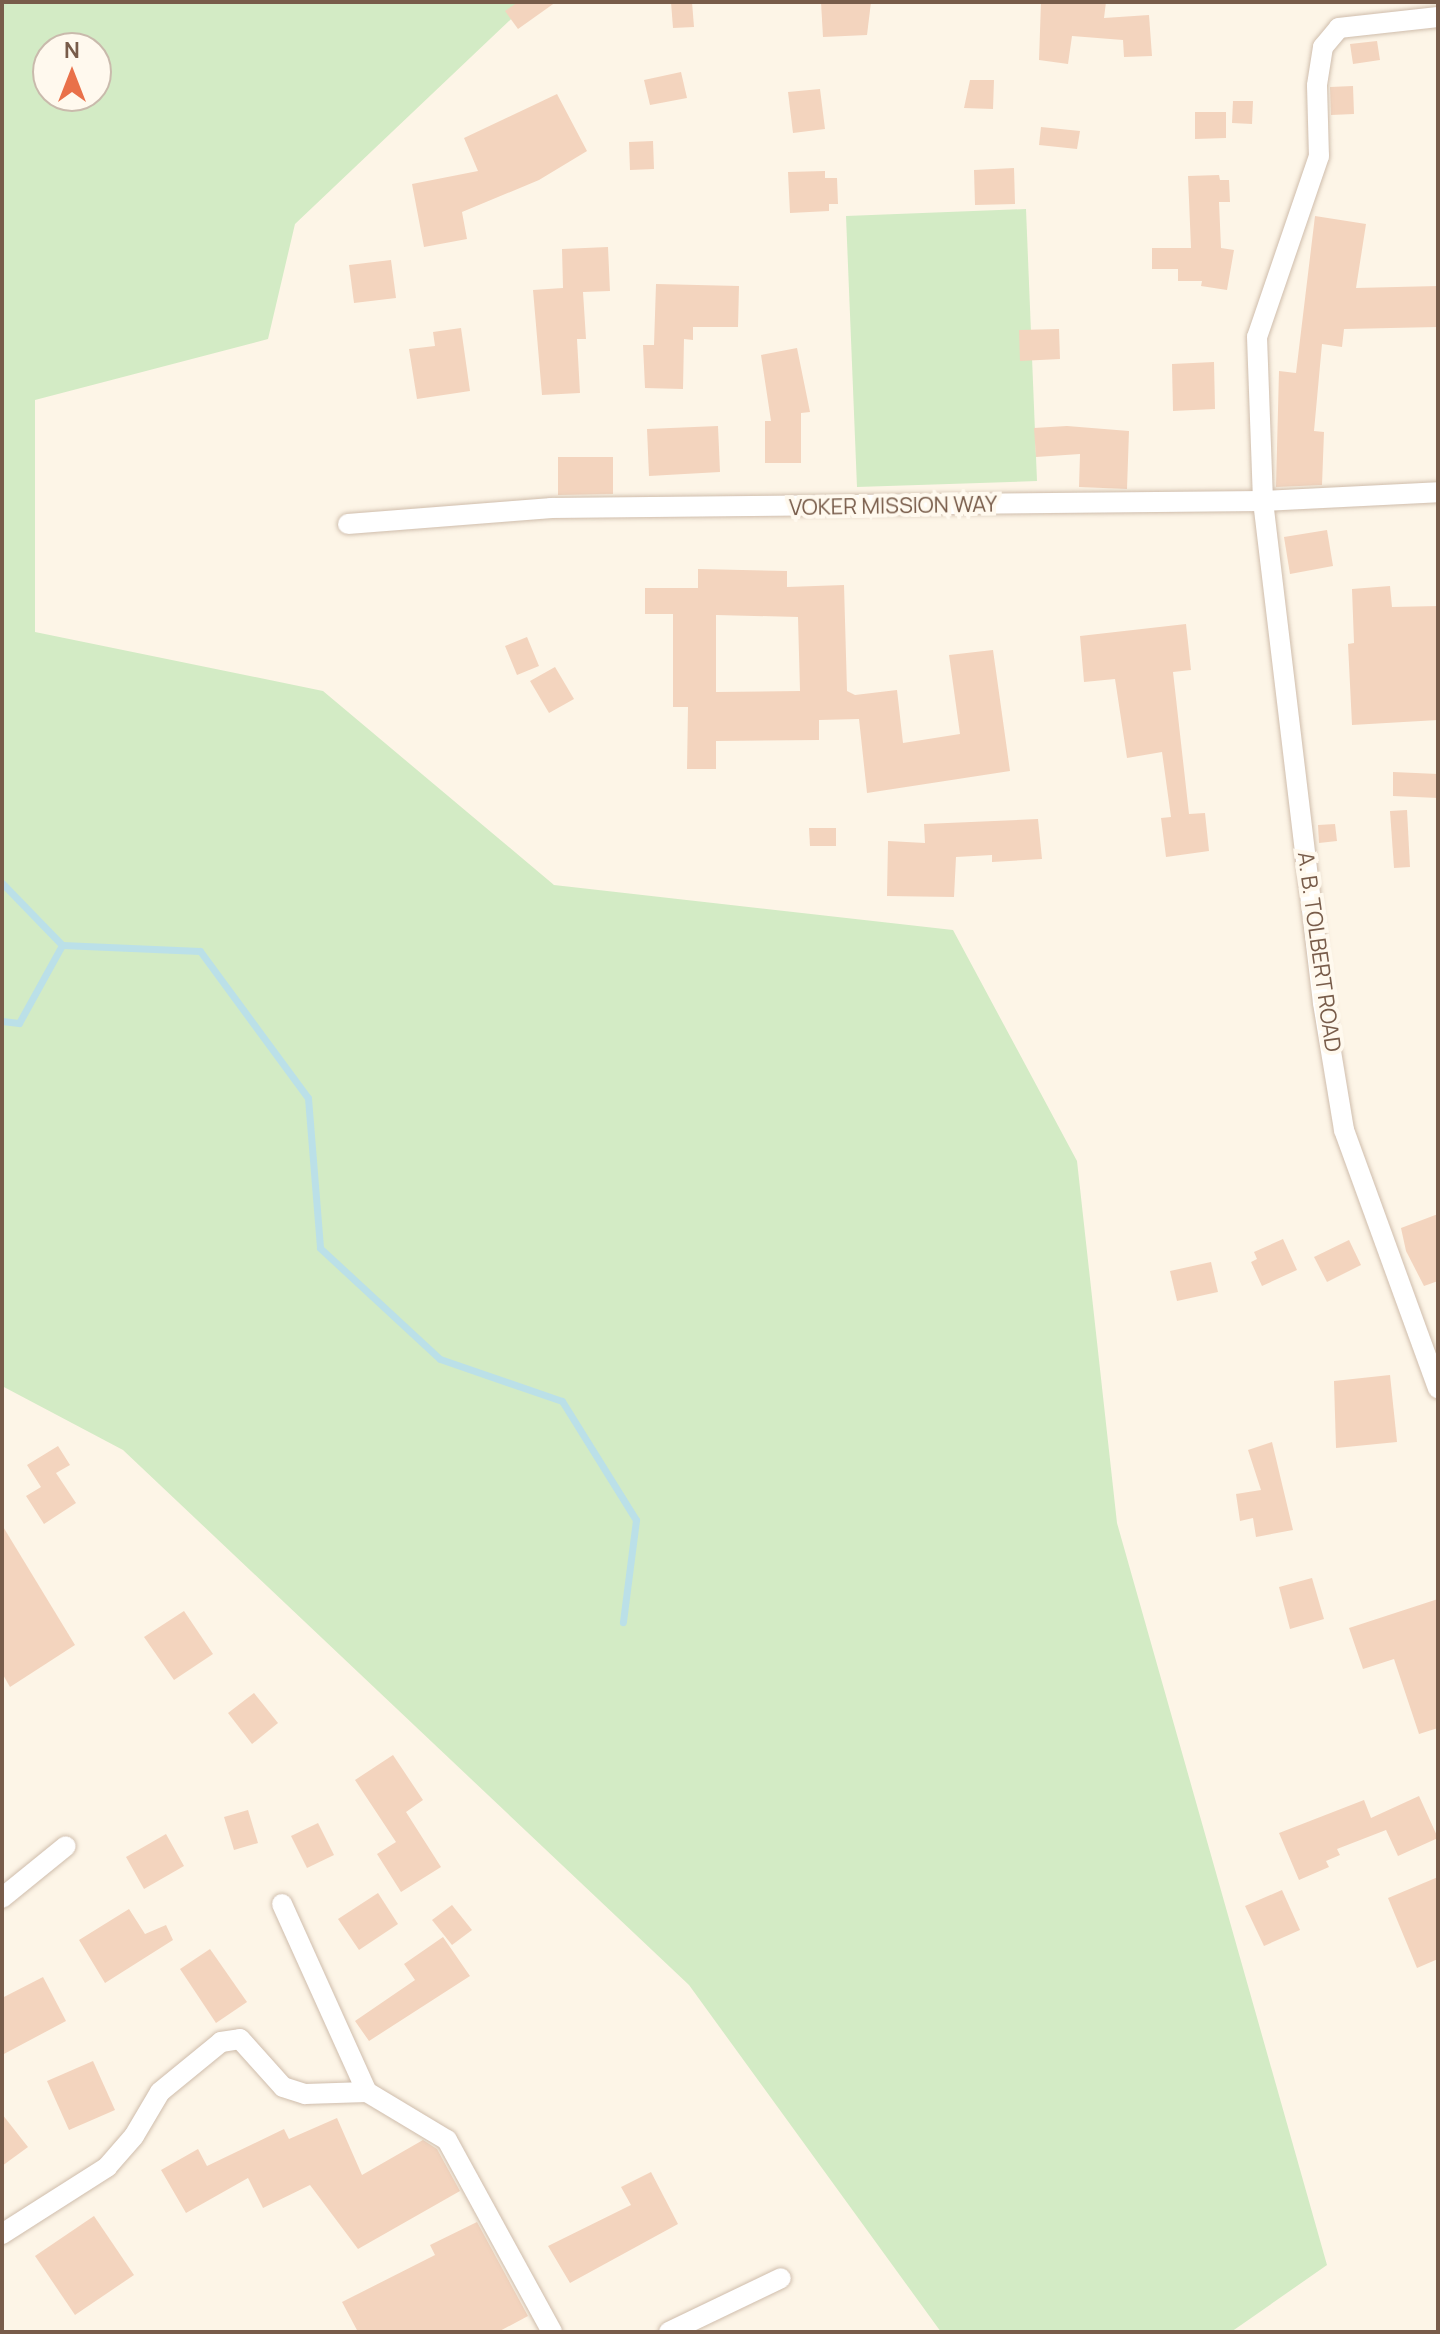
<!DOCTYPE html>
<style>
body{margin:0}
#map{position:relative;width:1440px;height:2334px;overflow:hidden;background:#fdf5e7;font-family:Manrope,sans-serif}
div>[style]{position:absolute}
.green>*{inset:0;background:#d3ebc5}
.stream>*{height:7px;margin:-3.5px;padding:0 3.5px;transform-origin:3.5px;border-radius:3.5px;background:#bbe0e8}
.building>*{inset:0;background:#f3d4be}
.roads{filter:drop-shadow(0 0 2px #cfbdac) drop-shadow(0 0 2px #cfbdac)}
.street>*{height:20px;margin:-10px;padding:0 10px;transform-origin:10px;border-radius:10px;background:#fff}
span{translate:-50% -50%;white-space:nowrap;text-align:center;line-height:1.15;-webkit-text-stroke:8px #fff9ee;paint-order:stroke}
.street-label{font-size:22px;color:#785c4a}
.frame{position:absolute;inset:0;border:4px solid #785c4a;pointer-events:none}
.north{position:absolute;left:32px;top:32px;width:80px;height:80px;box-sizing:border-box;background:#fff9ee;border:2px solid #c9baac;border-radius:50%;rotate:0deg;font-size:22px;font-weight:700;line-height:32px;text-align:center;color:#785c4a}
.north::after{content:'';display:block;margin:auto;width:28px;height:36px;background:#e9714a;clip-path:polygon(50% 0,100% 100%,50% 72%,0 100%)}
</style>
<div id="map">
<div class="green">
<div style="clip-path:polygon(evenodd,2px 2px,529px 2px,295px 224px,268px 339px,35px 400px,35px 632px,323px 691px,554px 885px,953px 930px,1077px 1161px,1117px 1523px,1327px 2265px,1231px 2332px,941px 2332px,689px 1985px,123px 1450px,2px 1386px,2px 2px,48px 48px,96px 48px,96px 96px,48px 96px,48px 48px)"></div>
<div style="clip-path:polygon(1026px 209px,1037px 481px,857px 487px,846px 216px)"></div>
</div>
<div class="stream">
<div style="left:2px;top:883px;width:86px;rotate:45.9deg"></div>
<div style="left:62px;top:945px;width:138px;rotate:2.5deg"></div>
<div style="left:200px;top:951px;width:182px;rotate:53.7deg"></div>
<div style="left:308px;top:1098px;width:150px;rotate:85.4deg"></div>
<div style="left:320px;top:1248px;width:163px;rotate:42.8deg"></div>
<div style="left:440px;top:1359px;width:129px;rotate:19deg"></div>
<div style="left:562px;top:1401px;width:140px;rotate:58.1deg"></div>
<div style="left:636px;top:1520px;width:103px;rotate:97.3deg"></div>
<div style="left:2px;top:1021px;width:17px;rotate:7deg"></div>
<div style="left:19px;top:1023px;width:89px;rotate:-61.1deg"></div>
</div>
<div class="building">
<div style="clip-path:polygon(518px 2px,556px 2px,518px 29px,505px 11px)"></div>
<div style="clip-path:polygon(671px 2px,692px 2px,694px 27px,673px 28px)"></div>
<div style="clip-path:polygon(821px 2px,871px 2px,867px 35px,823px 37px)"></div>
<div style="clip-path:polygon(1041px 2px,1106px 2px,1104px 18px,1149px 15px,1152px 56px,1124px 57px,1123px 40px,1072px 36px,1068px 64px,1039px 60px)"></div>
<div style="clip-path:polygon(1377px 41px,1380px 60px,1353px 64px,1350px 44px)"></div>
<div style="clip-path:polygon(681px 72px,687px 98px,650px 105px,644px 80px)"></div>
<div style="clip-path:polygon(970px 80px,994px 80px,993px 109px,964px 108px)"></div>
<div style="clip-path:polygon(1353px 86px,1354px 114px,1331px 115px,1330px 87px)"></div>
<div style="clip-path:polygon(820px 89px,825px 129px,793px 133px,788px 92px)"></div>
<div style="clip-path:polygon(557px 94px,587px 151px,539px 180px,462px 212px,467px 239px,424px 247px,412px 184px,478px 171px,464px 138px)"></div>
<div style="clip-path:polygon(1233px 101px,1253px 101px,1252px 124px,1232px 123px)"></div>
<div style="clip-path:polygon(1195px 112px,1226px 112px,1226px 138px,1195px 139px)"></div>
<div style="clip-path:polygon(1041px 127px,1080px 131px,1077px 149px,1039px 145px)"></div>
<div style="clip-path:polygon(653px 141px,654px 169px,630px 170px,629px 142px)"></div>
<div style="clip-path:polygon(1014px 168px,1015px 204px,975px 205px,974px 170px)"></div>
<div style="clip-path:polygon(825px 171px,825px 178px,837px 178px,838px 204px,829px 204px,829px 211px,790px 213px,788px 172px)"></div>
<div style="clip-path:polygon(1219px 175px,1220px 180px,1229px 180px,1230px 202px,1219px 202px,1221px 248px,1234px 250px,1227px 290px,1201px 286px,1202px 281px,1178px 281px,1178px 269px,1152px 269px,1152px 248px,1191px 248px,1188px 176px)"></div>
<div style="clip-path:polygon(1315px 216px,1366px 224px,1356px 288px,1438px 286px,1438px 327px,1344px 329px,1342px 347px,1322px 344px,1314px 431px,1324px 432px,1322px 485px,1276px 487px,1279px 371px,1296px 373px)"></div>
<div style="clip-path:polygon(608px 247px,610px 291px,583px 292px,586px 339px,577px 339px,580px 393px,542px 395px,533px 290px,563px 288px,562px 249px)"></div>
<div style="clip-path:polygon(391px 260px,396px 298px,354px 303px,349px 265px)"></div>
<div style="clip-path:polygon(656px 284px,739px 286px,738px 327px,693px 327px,693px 340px,684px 339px,683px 389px,645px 388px,643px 345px,654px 345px)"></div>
<div style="clip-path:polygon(461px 328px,470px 391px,417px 399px,409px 349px,435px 346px,433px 332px)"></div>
<div style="clip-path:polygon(1059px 329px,1060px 359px,1020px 361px,1019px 330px)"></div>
<div style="clip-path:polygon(797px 348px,810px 412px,801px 413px,801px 463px,765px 463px,765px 421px,771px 421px,761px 355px)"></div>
<div style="clip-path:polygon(1214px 362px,1215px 409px,1173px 411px,1172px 364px)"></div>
<div style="clip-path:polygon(718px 426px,720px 472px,649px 476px,647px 429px)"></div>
<div style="clip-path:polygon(1067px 426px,1129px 431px,1127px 489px,1079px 487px,1080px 454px,1036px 457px,1034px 428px)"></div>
<div style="clip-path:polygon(558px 457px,613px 457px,613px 494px,558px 495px)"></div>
<div style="clip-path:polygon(1327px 530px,1333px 566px,1290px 574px,1284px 537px)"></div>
<div style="clip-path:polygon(evenodd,698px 569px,787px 571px,787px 587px,844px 585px,847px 691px,855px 695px,897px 690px,903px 743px,960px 734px,949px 655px,993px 650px,1010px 771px,867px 793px,859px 719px,819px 720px,819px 740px,716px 741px,716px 769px,687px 769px,688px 707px,673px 707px,673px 614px,645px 614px,645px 588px,698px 588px,698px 569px,716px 615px,798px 617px,800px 691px,716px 692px,716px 615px)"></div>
<div style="clip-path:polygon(1390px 586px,1392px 607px,1438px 606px,1438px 720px,1352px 725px,1348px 644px,1354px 643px,1352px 589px)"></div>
<div style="clip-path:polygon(1186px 624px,1191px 670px,1173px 672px,1189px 814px,1205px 813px,1209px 851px,1166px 857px,1161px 818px,1171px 817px,1162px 752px,1127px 758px,1115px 679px,1084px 682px,1080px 636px)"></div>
<div style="clip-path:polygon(527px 637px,539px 666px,517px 675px,505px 646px)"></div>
<div style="clip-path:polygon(555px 667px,574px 699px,549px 713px,530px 681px)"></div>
<div style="clip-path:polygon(1393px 772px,1438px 774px,1438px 798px,1393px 796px)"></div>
<div style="clip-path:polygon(1407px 810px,1410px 867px,1394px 868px,1390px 811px)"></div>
<div style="clip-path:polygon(1038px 819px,1042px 859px,992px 862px,992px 855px,956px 857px,954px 897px,887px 896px,888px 841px,925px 843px,924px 824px)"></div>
<div style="clip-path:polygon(1335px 824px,1337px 841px,1319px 843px,1318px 825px)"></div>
<div style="clip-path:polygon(809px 828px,836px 828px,836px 846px,810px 846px)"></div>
<div style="clip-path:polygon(1438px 1214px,1438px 1281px,1424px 1286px,1406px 1251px,1401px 1228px)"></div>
<div style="clip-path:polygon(1283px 1239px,1297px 1270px,1262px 1286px,1251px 1262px,1257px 1259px,1254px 1252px)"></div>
<div style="clip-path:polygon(1349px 1240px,1361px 1265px,1327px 1282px,1314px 1257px)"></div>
<div style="clip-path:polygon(1211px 1262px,1218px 1292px,1177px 1301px,1170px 1271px)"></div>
<div style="clip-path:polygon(1390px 1375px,1397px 1442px,1336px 1448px,1334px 1381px)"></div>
<div style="clip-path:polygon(1272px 1442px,1293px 1530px,1256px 1537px,1253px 1518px,1240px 1521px,1236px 1494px,1261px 1490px,1248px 1450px)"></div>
<div style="clip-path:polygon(58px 1446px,70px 1465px,56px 1473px,76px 1503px,44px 1524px,26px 1496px,41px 1487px,27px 1465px)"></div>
<div style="clip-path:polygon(2px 1525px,75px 1645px,10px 1687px,2px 1673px)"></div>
<div style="clip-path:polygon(1312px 1578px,1324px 1619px,1290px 1629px,1279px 1587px)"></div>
<div style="clip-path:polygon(1438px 1599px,1438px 1728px,1419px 1734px,1394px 1659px,1363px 1669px,1349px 1628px)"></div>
<div style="clip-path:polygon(184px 1611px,213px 1654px,174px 1680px,144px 1637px)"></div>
<div style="clip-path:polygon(254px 1693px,278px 1723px,252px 1744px,228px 1713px)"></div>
<div style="clip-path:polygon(393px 1755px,423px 1800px,406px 1812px,441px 1867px,401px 1892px,377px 1854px,396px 1842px,355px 1780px)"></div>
<div style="clip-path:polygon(1419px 1796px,1438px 1838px,1398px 1856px,1386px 1830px,1337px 1849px,1340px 1855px,1326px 1861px,1329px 1867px,1299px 1880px,1279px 1833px,1364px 1800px,1371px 1818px)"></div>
<div style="clip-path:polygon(248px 1810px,258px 1843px,234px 1850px,224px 1817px)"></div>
<div style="clip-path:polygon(318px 1823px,334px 1855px,307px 1868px,291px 1836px)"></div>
<div style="clip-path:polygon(166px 1834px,184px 1866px,144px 1889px,126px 1857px)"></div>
<div style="clip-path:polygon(1438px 1877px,1438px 1959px,1417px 1968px,1388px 1898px)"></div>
<div style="clip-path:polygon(1282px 1890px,1300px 1930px,1264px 1946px,1245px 1906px)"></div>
<div style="clip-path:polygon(378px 1893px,398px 1924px,359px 1950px,338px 1919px)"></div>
<div style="clip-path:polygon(452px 1905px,472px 1930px,452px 1945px,432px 1920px)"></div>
<div style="clip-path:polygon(129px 1909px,145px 1934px,166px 1925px,173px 1940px,105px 1983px,79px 1940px)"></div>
<div style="clip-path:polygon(443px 1937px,470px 1976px,369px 2041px,355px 2021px,415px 1980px,404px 1964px)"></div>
<div style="clip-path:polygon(210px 1949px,247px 2002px,216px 2023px,180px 1969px)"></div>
<div style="clip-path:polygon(43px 1977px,66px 2021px,2px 2055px,2px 1998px)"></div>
<div style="clip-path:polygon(93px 2061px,115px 2110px,69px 2130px,47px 2081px)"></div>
<div style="clip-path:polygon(2px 2114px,28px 2147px,2px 2166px)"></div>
<div style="clip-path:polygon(337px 2118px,362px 2175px,423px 2140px,437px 2149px,460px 2191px,358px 2249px,310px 2185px,263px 2208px,248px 2178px,186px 2213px,161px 2170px,198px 2149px,207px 2166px,284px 2129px,289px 2139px)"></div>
<div style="clip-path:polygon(651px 2172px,678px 2224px,570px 2283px,548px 2246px,631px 2205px,621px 2187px)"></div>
<div style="clip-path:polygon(94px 2216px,134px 2275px,75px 2315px,35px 2256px)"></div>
<div style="clip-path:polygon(477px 2222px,528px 2316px,498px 2332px,358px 2332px,342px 2302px,435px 2255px,430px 2245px)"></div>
</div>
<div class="roads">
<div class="street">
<div style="left:1438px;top:17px;width:100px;rotate:173.7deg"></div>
<div style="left:1339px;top:28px;width:25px;rotate:130deg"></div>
<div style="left:1323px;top:47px;width:39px;rotate:99deg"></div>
<div style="left:1317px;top:86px;width:70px;rotate:88.4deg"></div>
<div style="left:1319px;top:156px;width:191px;rotate:108.9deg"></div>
<div style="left:1257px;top:337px;width:164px;rotate:87.9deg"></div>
<div style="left:1263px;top:501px;width:506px;rotate:83.18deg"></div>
<div style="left:1323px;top:1003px;width:129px;rotate:80.6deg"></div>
<div style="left:1344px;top:1130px;width:275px;rotate:70deg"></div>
<div style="left:348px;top:524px;width:204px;rotate:-4.5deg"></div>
<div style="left:551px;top:508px;width:712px;rotate:-0.56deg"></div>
<div style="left:1263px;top:501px;width:175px;rotate:-2.9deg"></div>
<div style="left:2px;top:1898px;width:82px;rotate:-39.1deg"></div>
<div style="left:282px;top:1904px;width:206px;rotate:65.7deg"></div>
<div style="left:2px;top:2234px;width:125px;rotate:-32.5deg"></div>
<div style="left:107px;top:2167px;width:41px;rotate:-48.9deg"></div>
<div style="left:134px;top:2136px;width:51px;rotate:-59.4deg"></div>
<div style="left:160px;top:2092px;width:79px;rotate:-39.3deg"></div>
<div style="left:221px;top:2042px;width:19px;rotate:-9deg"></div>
<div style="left:240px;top:2039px;width:64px;rotate:48.1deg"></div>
<div style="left:283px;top:2087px;width:23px;rotate:18deg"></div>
<div style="left:305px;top:2094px;width:62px;rotate:-1.8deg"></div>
<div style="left:367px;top:2092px;width:93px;rotate:31deg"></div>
<div style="left:447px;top:2140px;width:219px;rotate:61.3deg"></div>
<div style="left:669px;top:2332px;width:124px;rotate:-25.7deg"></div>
</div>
</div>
<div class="street-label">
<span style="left:893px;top:506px;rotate:-1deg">VOKER MISSION WAY</span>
<span style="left:1319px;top:952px;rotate:82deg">A. B. TOLBERT ROAD</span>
</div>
<div class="frame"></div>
<div class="north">N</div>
</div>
